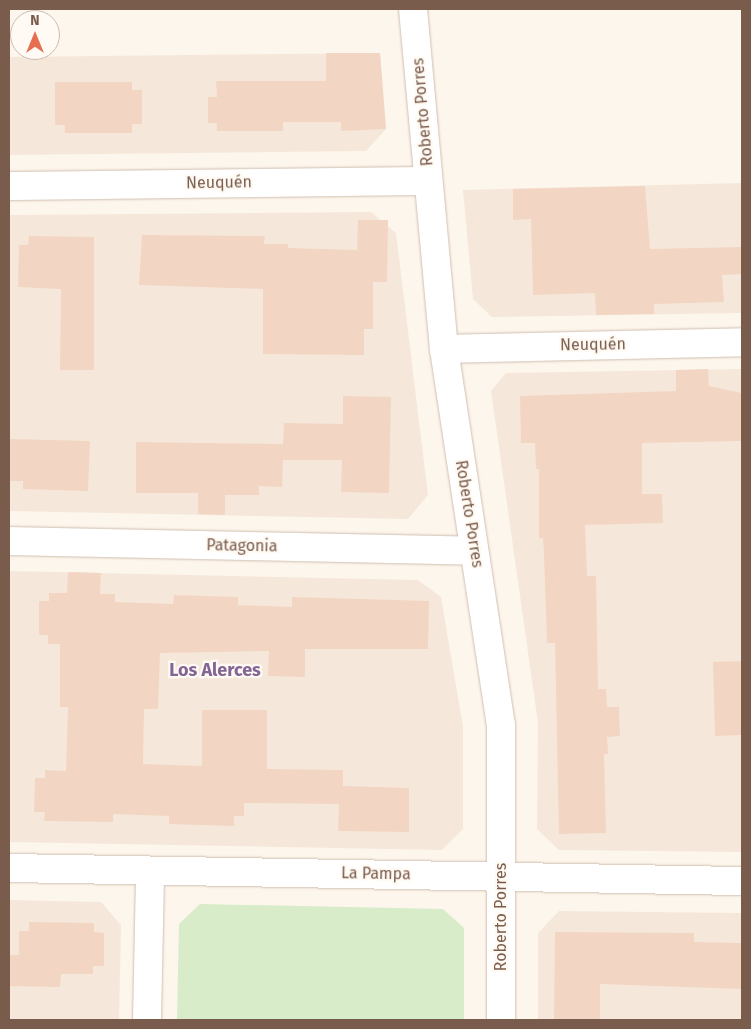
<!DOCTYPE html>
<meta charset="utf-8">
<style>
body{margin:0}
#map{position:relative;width:751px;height:1029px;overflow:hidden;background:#fdf6ec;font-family:"Fira Sans",sans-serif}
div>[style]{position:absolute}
.residential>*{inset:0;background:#f5e8da}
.green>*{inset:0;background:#d8ecc9}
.building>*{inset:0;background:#f3d5c3}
.roads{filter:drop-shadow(0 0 1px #d1beb0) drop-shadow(0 0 1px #d1beb0)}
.street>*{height:28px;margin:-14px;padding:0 14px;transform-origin:14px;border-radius:14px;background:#fff}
span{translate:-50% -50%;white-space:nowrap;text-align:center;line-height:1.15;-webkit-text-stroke:4.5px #fffaf3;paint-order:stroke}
.street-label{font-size:16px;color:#7a5c4d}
.neighbourhood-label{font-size:18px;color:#846695;font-weight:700}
.frame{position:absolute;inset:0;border:10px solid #7a5c4d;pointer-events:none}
.north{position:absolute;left:10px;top:10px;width:50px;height:50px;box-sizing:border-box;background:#fffaf3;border:1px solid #cabbb1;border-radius:50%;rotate:0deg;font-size:14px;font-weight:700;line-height:20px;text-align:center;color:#7a5c4d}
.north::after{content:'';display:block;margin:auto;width:18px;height:22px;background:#e76f51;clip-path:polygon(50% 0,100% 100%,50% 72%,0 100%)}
</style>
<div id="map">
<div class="residential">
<div style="clip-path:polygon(380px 53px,386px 129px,366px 151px,9px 155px,9px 57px)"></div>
<div style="clip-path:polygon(742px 183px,742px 313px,492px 317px,473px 299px,463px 190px)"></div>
<div style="clip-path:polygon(371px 212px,396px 233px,428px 495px,408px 519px,9px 511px,9px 215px)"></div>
<div style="clip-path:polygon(742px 369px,742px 852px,559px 850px,537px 829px,538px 723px,491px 391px,506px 373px)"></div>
<div style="clip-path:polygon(9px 571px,418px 580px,441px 597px,463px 727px,463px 829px,442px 850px,9px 842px)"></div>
<div style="clip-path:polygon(9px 900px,101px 902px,121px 925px,119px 1020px,9px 1020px)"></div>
<div style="clip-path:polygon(559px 911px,742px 913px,742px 1020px,538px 1020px,538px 933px)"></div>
</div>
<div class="green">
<div style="clip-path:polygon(200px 904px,443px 909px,464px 928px,464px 1020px,177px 1020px,179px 924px)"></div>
</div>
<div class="building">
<div style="clip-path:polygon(326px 53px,380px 53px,386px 129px,341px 131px,341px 122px,283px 122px,283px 131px,217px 131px,217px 123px,208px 123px,208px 97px,217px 97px,216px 81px,326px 81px)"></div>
<div style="clip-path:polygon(55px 82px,132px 82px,132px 90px,142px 90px,142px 124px,132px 124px,132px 133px,65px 133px,65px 125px,55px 125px)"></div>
<div style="clip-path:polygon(645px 186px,650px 249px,742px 247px,742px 274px,722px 275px,724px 302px,654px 304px,654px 314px,596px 315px,595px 293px,533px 295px,531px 219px,513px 220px,513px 189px)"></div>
<div style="clip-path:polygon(358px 220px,388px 220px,387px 282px,373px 282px,373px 329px,364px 329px,364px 355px,263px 354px,263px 289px,139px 285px,142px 235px,265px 236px,264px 244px,288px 244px,288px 248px,357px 250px)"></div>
<div style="clip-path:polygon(29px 236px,94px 237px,94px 370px,60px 370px,61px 289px,18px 287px,19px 245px,28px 245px)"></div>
<div style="clip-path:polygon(708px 369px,709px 386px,742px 393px,742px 441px,642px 443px,642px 494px,662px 494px,663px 523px,585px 525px,587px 576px,596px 576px,598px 689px,606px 689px,607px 707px,619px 707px,620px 736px,607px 737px,608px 754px,604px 754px,606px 833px,559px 834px,555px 643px,547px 643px,544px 553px,543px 538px,539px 538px,539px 469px,536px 469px,535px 443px,521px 443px,520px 396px,676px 391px,676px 370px)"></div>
<div style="clip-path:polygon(343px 396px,391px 397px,389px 493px,341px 492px,342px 460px,283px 460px,282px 487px,259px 486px,259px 495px,225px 495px,225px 515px,198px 514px,198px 493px,136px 493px,136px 442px,283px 444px,284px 423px,343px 424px)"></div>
<div style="clip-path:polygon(9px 439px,90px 441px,88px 491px,23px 489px,23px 481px,9px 481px)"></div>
<div style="clip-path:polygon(68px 572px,101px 573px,100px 594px,115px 594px,115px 602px,173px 604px,174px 595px,238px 597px,238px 605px,292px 607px,292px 597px,429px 601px,428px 649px,305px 649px,305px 677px,268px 676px,269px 651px,160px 653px,158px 709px,144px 709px,143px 764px,202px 766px,202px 710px,267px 710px,267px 769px,343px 770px,343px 786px,409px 788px,409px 832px,338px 831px,339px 804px,244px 803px,244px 816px,234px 816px,234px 826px,169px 824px,169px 816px,113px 814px,113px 822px,44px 821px,45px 812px,34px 812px,35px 778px,45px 778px,45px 770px,66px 771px,68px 707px,60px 707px,60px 644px,48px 644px,48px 635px,39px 635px,39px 601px,49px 601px,49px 593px,67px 593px)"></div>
<div style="clip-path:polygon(742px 661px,742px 735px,715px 736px,713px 662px)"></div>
<div style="clip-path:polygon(29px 922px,94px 923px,94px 932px,104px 933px,104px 966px,93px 966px,93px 974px,61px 974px,60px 987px,9px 986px,9px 955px,19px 955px,19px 931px,29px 931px)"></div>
<div style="clip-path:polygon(555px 932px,694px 933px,694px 942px,742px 943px,742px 989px,600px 984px,600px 1020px,554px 1020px)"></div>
</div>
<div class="roads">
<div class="street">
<div style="left:413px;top:9px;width:341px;rotate:84.8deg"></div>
<div style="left:444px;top:349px;width:379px;rotate:81.4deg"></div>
<div style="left:501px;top:724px;width:296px;rotate:90deg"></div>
<div style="left:9px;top:186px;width:419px;rotate:-0.7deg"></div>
<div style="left:444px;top:349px;width:298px;rotate:-1.3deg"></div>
<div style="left:9px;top:541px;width:465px;rotate:1.2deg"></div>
<div style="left:9px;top:868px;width:733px;rotate:1.02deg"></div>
<div style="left:147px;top:1020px;width:149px;rotate:-88.8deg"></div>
</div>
</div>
<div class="street-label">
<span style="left:423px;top:112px;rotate:-95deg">Roberto Porres</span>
<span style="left:219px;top:183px;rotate:-1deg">Neuquén</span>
<span style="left:593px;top:345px;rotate:-1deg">Neuquén</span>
<span style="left:469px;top:514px;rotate:81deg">Roberto Porres</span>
<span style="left:242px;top:546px;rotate:1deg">Patagonia</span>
<span style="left:376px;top:874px;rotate:1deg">La Pampa</span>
<span style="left:501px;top:917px;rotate:-90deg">Roberto Porres</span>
</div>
<div class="neighbourhood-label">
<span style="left:215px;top:670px">Los Alerces</span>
</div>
<div class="frame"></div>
<div class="north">N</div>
</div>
